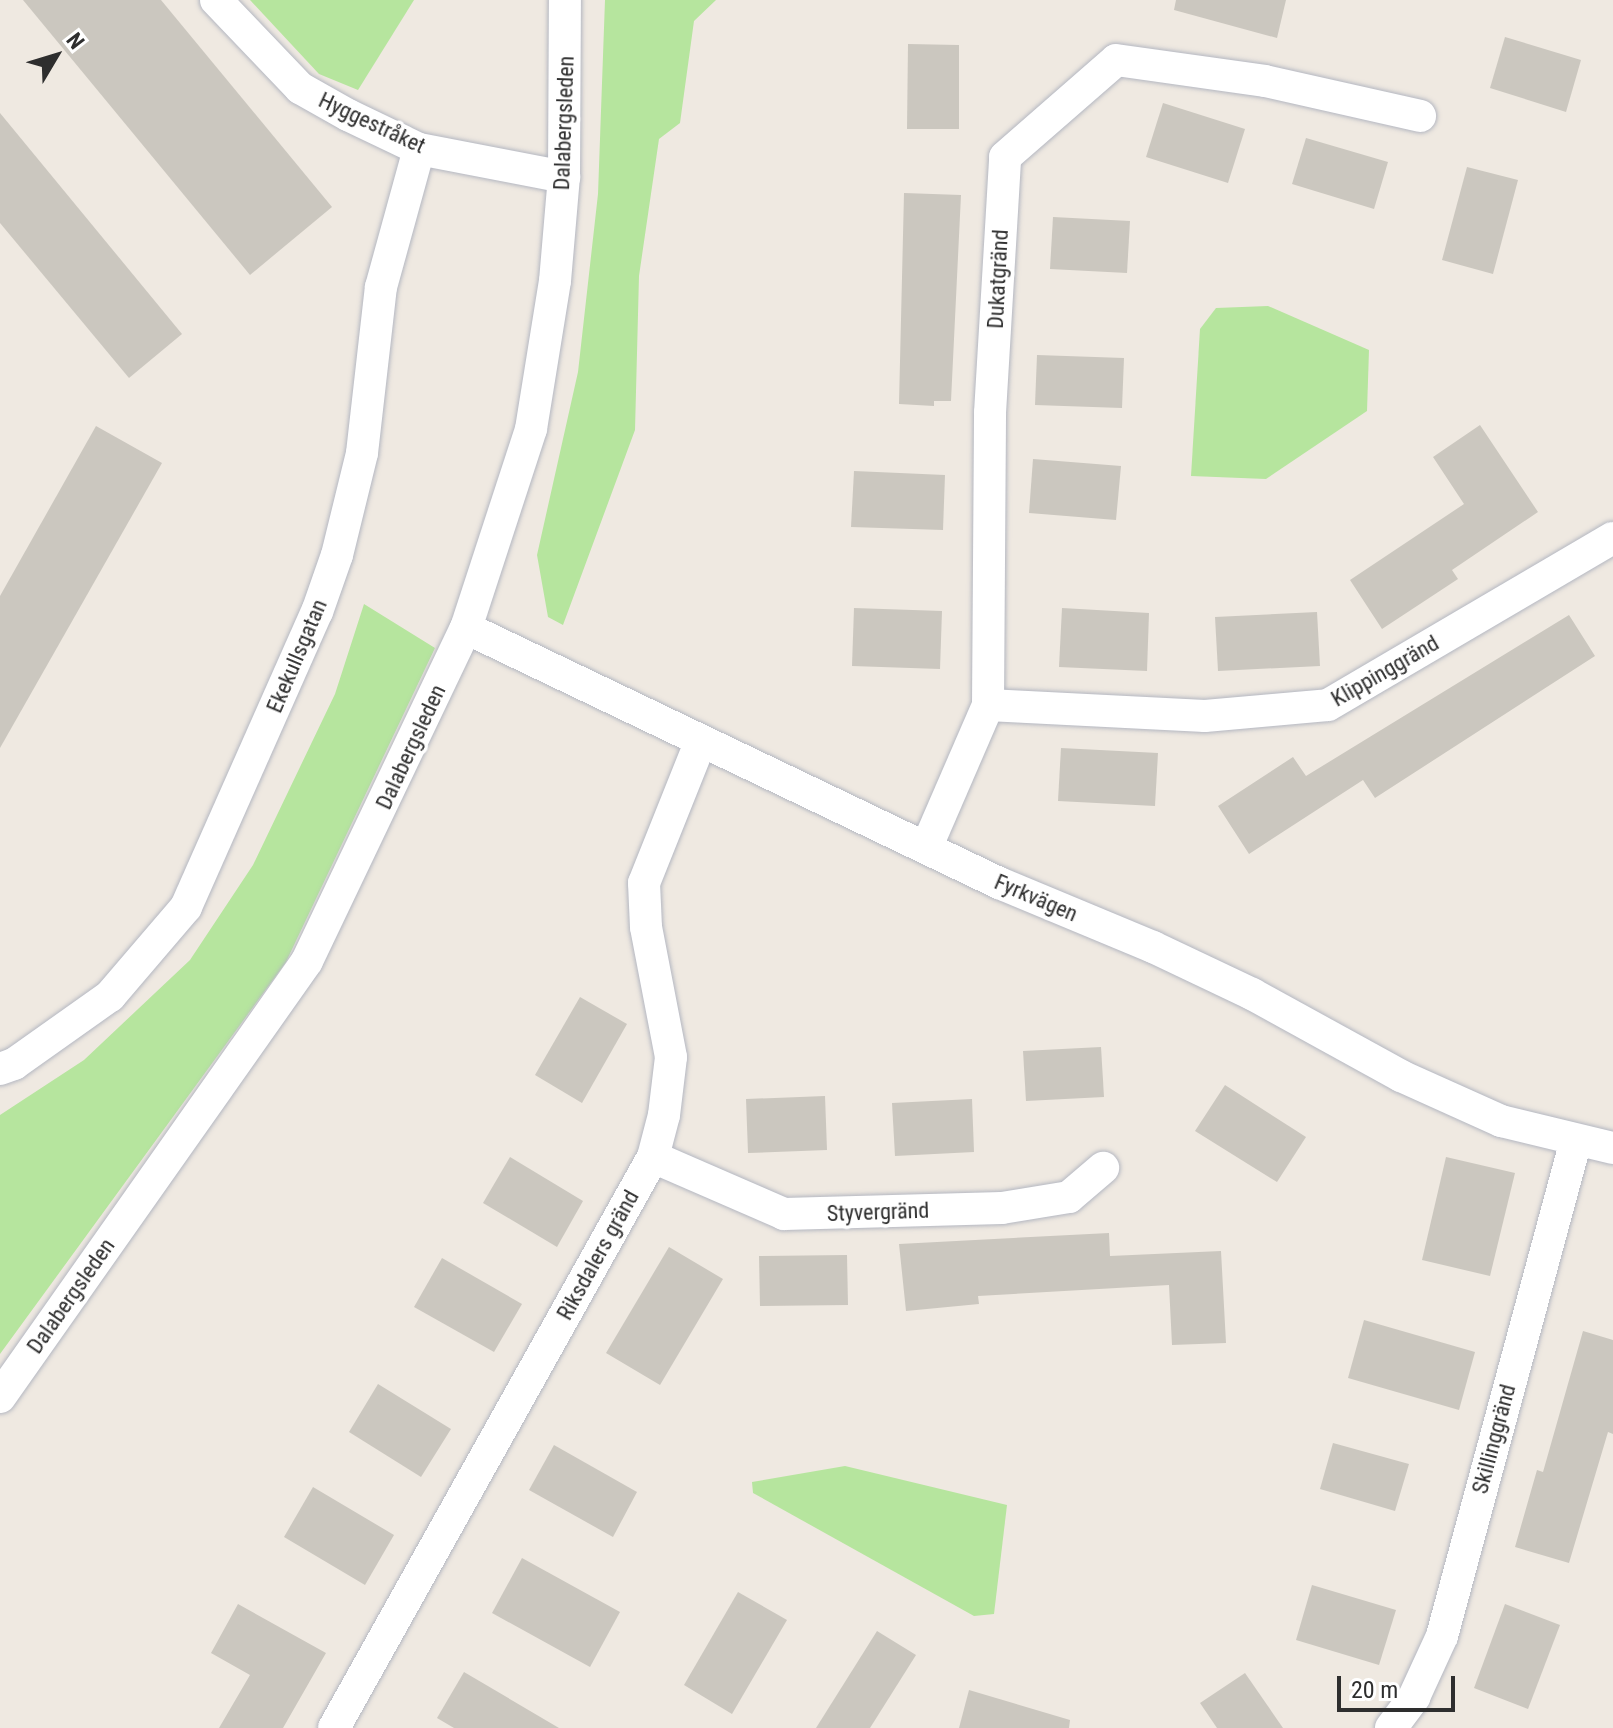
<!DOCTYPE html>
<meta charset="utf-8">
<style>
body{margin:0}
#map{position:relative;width:1613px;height:1728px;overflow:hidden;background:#efe9e1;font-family:"Roboto Condensed",sans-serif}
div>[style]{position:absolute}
.green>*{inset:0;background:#b6e59e}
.building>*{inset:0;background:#cbc7bf}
.roads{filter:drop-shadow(0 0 2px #b4b7c1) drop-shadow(0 0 2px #b4b7c1)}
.minor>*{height:32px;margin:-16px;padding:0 16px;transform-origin:16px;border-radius:16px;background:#fff}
span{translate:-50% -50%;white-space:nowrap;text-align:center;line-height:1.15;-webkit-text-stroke:7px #fff;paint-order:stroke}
.street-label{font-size:22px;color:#2e2e2e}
.north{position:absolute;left:16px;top:16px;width:80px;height:80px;-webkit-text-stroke:6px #fff;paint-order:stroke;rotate:52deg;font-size:22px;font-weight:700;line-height:32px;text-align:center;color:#2e2e2e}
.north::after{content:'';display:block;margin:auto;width:28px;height:36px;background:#2e2e2e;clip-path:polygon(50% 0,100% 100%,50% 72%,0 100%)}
.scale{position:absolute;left:1337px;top:1676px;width:118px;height:36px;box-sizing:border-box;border:4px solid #2e2e2e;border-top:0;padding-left:10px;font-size:24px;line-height:28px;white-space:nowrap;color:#2e2e2e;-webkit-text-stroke:6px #fff;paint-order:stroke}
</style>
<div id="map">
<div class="green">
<div style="clip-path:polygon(250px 0,414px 0,358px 90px,319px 74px)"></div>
<div style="clip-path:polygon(605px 0,716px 0,694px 21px,680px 123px,659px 139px,639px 276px,635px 430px,563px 625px,548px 617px,537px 555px,578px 372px,598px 194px)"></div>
<div style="clip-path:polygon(1268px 306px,1369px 350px,1367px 411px,1266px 479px,1191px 476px,1200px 329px,1216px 308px)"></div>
<div style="clip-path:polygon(364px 604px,435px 648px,286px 962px,0 1354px,0 1115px,84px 1060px,190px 960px,253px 865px,335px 694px)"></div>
<div style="clip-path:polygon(845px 1466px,1007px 1505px,994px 1614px,974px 1616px,753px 1493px,752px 1482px)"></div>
</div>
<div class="building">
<div style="clip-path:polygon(23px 0,161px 0,332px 207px,250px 275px)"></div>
<div style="clip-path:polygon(1176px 0,1286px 0,1277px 38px,1174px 10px)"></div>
<div style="clip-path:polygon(1505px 37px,1581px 60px,1566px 112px,1490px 88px)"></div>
<div style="clip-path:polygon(908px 44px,959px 45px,959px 129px,907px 129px)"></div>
<div style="clip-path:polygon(1163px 103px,1245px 129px,1228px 183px,1146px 157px)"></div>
<div style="clip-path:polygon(0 113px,182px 334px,129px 378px,0 223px)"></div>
<div style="clip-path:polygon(1306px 138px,1388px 162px,1374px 209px,1292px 184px)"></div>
<div style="clip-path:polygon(1467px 167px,1518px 180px,1493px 274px,1442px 260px)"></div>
<div style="clip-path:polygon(904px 193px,961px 195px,951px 401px,934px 401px,934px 406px,899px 404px)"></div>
<div style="clip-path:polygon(1053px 217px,1130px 221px,1127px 273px,1050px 269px)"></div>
<div style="clip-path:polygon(1037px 355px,1124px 358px,1122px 408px,1035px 405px)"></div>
<div style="clip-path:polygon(1480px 425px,1538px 512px,1452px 570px,1458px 579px,1382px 629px,1350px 580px,1464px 504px,1433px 457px)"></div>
<div style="clip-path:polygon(96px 426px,162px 463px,0 748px,0 596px)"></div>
<div style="clip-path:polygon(1033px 459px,1121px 466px,1116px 520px,1029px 513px)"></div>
<div style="clip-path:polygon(854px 471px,945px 475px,943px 530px,851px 527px)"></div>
<div style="clip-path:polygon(854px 608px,942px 611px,940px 669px,852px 666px)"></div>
<div style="clip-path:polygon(1062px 608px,1149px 613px,1147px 671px,1059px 667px)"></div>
<div style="clip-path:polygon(1317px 612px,1320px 666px,1218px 671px,1215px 617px)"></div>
<div style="clip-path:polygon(1569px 615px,1595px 656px,1375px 798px,1363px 780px,1249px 854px,1218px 806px,1293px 757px,1306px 776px)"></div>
<div style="clip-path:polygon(1061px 748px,1158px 753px,1155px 806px,1058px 801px)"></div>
<div style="clip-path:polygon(580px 997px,627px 1024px,582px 1103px,535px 1075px)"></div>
<div style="clip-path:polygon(1101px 1047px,1104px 1097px,1026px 1101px,1023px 1051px)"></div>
<div style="clip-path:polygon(1225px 1085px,1306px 1137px,1277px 1182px,1195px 1131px)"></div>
<div style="clip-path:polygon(825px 1096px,827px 1150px,748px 1153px,746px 1099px)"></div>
<div style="clip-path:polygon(972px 1099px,974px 1152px,895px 1156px,892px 1103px)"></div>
<div style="clip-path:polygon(510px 1157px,583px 1201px,557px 1247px,483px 1203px)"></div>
<div style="clip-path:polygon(1446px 1157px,1515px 1173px,1490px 1276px,1422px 1260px)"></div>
<div style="clip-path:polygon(1109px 1233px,1110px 1256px,1221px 1251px,1226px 1343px,1172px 1345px,1169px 1285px,978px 1296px,979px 1304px,906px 1311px,899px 1244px)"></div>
<div style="clip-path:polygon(669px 1247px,723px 1279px,660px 1385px,606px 1353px)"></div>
<div style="clip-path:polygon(847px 1255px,848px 1305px,760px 1306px,759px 1256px)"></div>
<div style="clip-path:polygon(442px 1258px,522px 1304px,494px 1352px,414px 1307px)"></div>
<div style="clip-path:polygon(1364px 1320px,1475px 1352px,1459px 1410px,1348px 1378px)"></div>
<div style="clip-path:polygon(1583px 1331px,1613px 1340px,1613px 1434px,1608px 1432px,1569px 1563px,1515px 1547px,1537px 1470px,1543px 1472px)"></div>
<div style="clip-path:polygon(378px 1384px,451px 1429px,421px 1477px,349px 1432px)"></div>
<div style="clip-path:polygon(1333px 1443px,1409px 1464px,1395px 1511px,1320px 1489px)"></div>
<div style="clip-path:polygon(554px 1445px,637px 1492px,613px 1537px,529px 1490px)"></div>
<div style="clip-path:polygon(313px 1487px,394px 1535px,365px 1585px,284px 1537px)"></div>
<div style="clip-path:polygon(522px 1558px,620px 1612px,590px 1667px,492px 1613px)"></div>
<div style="clip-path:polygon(1312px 1585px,1396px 1610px,1379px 1665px,1296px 1640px)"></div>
<div style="clip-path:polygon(738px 1592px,787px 1620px,732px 1714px,684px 1685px)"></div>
<div style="clip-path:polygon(238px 1604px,326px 1653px,283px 1728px,219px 1728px,250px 1675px,211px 1653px)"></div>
<div style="clip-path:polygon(1505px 1604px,1560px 1625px,1528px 1709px,1474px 1688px)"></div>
<div style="clip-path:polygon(877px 1631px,916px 1655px,870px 1728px,816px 1728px)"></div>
<div style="clip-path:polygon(464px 1672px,559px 1728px,454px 1728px,437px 1718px)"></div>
<div style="clip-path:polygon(1245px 1673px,1283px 1728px,1217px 1728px,1200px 1703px)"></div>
<div style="clip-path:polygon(969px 1690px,1070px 1720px,1069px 1728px,959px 1728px)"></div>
</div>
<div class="roads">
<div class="minor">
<div style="left:216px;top:0;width:122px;rotate:46.3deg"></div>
<div style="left:300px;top:88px;width:55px;rotate:29.4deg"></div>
<div style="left:348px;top:115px;width:79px;rotate:25.6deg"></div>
<div style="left:419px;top:149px;width:148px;rotate:10.9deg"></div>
<div style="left:466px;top:628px;width:591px;rotate:25.57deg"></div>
<div style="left:999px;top:883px;width:167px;rotate:22.6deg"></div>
<div style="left:1153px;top:947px;width:110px;rotate:25.4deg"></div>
<div style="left:1252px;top:994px;width:170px;rotate:28.8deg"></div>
<div style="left:1401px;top:1076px;width:110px;rotate:24.2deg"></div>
<div style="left:1501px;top:1121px;width:115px;rotate:13.6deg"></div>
<div style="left:988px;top:705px;width:217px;rotate:2.9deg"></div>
<div style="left:1205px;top:716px;width:123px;rotate:-5.1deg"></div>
<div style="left:1328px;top:705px;width:330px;rotate:-30.4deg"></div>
<div style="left:927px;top:846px;width:154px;rotate:-66.6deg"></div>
<div style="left:988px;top:705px;width:292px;rotate:-89.6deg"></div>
<div style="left:990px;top:413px;width:256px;rotate:-86.6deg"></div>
<div style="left:1005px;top:157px;width:147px;rotate:-41.1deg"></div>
<div style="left:1116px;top:60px;width:150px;rotate:8deg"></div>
<div style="left:1265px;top:81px;width:159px;rotate:12.7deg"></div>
<div style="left:0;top:1069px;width:15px;rotate:-20deg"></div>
<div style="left:14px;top:1064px;width:118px;rotate:-35.3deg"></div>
<div style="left:110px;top:996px;width:117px;rotate:-49.5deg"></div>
<div style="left:186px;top:907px;width:323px;rotate:-66.1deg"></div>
<div style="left:317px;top:612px;width:60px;rotate:-70.7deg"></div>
<div style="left:337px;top:555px;width:105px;rotate:-76.2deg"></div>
<div style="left:362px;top:453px;width:167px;rotate:-83.5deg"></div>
<div style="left:381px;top:287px;width:143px;rotate:-74.6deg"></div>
<div style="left:653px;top:1157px;width:143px;rotate:23.5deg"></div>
<div style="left:784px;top:1214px;width:218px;rotate:-1.6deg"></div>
<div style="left:1002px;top:1208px;width:68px;rotate:-9.3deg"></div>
<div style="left:1069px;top:1197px;width:45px;rotate:-40.5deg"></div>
<div style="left:0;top:1397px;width:533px;rotate:-54.85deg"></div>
<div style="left:307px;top:961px;width:369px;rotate:-64.5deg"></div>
<div style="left:466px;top:628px;width:209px;rotate:-71.9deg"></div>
<div style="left:531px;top:429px;width:150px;rotate:-80.8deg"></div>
<div style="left:555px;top:281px;width:104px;rotate:-85.1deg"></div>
<div style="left:564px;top:177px;width:177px;rotate:-89.7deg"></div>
<div style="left:334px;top:1728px;width:654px;rotate:-60.81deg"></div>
<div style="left:653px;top:1157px;width:43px;rotate:-75.3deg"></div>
<div style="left:664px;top:1115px;width:58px;rotate:-83.1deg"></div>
<div style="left:671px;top:1057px;width:132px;rotate:-100.9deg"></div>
<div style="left:646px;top:927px;width:44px;rotate:-92.6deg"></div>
<div style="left:644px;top:883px;width:151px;rotate:-68.2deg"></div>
<div style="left:1391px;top:1728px;width:39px;rotate:-53deg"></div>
<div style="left:1414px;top:1697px;width:67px;rotate:-65.3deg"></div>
<div style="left:1442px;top:1636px;width:514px;rotate:-74.88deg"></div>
</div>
</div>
<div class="street-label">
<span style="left:372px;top:123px;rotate:25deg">Hyggestråket</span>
<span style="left:564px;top:123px;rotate:-88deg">Dalabergsleden</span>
<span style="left:998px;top:279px;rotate:-87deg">Dukatgränd</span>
<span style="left:297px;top:656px;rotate:-67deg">Ekekullsgatan</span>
<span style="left:1385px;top:671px;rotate:-30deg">Klippinggränd</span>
<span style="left:411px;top:747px;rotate:-65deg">Dalabergsleden</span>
<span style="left:1036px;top:898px;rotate:23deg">Fyrkvägen</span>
<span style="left:878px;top:1212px;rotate:-2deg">Styvergränd</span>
<span style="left:598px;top:1255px;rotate:-61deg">Riksdalers gränd</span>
<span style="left:71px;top:1296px;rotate:-55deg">Dalabergsleden</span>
<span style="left:1494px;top:1439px;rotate:-75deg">Skillinggränd</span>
</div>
<div class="north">N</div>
<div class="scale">20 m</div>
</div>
